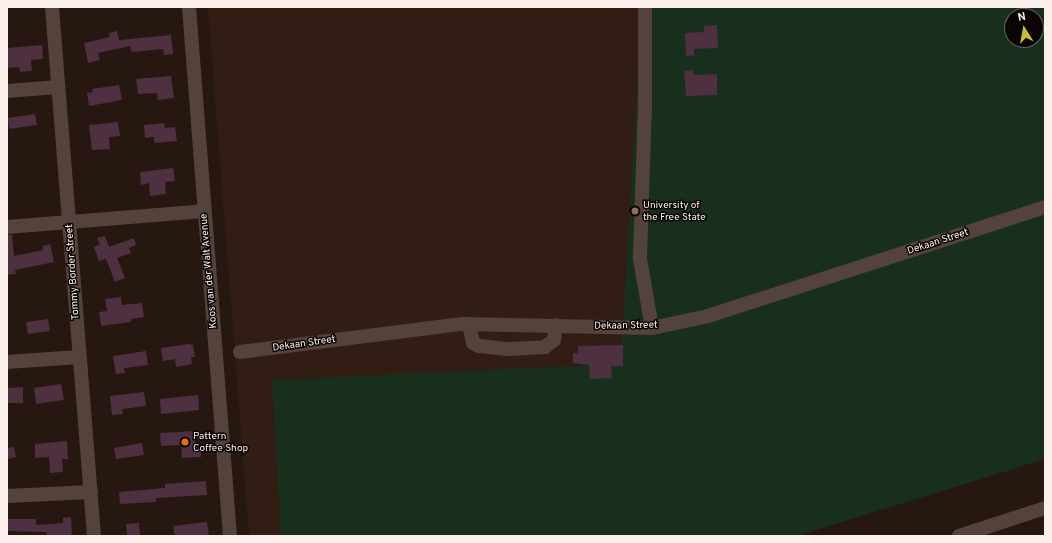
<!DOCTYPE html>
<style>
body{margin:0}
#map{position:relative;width:1052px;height:543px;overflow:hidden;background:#261711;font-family:Overpass,sans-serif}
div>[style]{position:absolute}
.built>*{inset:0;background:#321d15}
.green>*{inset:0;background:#192f1e}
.building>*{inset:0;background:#4e3041}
.minor>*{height:14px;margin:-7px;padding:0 7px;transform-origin:7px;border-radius:7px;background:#54433c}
.dots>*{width:11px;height:11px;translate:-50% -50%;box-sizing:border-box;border:2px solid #0a0503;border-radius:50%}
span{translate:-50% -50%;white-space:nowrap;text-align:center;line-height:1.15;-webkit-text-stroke:3px #0a0503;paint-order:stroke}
.poi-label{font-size:10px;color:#faefeb}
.left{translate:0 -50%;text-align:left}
.street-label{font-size:10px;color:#faefeb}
.frame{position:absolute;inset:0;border:8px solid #faefeb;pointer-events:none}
.north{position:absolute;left:1004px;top:8px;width:40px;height:40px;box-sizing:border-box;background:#0a0503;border:1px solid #6a6360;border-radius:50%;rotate:349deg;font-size:11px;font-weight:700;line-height:16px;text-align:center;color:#faefeb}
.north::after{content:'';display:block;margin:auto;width:14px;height:18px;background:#c5bc3d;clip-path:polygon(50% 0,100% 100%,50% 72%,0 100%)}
</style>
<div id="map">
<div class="built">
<div style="clip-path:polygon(evenodd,208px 7px,1045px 7px,1045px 456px,796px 536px,249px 536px,208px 7px,1012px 16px,1036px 16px,1036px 40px,1012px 40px,1012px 16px)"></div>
</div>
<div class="green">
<div style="clip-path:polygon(evenodd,642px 7px,1045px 7px,1045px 459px,797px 536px,281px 536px,272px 380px,592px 365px,621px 356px,642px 7px,1012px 16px,1036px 16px,1036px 40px,1012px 40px,1012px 16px)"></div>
</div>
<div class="building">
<div style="clip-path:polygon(717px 25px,718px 48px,694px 49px,694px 55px,686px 56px,685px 33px,704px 32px,704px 26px)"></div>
<div style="clip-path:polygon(117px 31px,119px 40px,171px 35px,173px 54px,164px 55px,163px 49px,131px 52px,130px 46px,98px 53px,100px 60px,88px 63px,84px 43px,110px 37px,109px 33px)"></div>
<div style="clip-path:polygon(42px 45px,43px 59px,31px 60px,32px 71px,20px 72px,19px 67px,7px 68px,7px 48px)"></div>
<div style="clip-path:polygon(693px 70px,694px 75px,717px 74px,717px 95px,686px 96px,684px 71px)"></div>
<div style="clip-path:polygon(171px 76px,174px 98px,158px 100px,157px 93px,138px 94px,136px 79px)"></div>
<div style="clip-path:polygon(119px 85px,122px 100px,89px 106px,87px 93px,93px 92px,92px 89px)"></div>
<div style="clip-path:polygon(35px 114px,37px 125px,9px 129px,8px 118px)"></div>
<div style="clip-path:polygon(118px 122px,120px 136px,109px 137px,110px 149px,92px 150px,89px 125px)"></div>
<div style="clip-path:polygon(164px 123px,165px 128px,175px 127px,177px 141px,154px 143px,154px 137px,145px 138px,144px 125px)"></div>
<div style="clip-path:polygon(173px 168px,175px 181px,165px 182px,166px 194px,150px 196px,149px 183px,141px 185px,140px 172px)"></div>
<div style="clip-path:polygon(7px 235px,12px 235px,14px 256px,43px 250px,43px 246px,50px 244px,54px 262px,15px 270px,16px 274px,7px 275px)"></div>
<div style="clip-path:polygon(105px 236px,109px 247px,134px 238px,136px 245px,129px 248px,131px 253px,117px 258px,125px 278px,115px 282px,106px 259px,99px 261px,94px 247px,100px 244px,97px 238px)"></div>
<div style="clip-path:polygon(121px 297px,122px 305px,142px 303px,144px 317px,131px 319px,131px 322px,101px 326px,99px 312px,107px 311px,105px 299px)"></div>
<div style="clip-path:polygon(48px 319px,50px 331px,28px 334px,26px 322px)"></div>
<div style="clip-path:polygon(188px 344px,193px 345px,195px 357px,191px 357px,192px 364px,176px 367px,175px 359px,163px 361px,161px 348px)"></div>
<div style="clip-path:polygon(623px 345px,623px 366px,611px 366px,612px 378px,590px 379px,589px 365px,573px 363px,573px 353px,578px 353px,578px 346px)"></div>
<div style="clip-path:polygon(146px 351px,148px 365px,124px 368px,125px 373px,116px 374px,113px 356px)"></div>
<div style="clip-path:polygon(61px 384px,64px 400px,36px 404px,34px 388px)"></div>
<div style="clip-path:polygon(23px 387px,23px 403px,7px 403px,7px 388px)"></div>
<div style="clip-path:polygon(144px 392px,146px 406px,122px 409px,123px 414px,112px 415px,110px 396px)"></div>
<div style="clip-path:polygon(198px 395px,199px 410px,161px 414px,160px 399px)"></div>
<div style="clip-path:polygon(195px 431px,196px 445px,201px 445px,201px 457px,182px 458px,181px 445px,161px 446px,160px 433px)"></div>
<div style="clip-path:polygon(67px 441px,68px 459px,62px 459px,63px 472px,50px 473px,49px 457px,35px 458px,35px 444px)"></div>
<div style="clip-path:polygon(142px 443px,144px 455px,116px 459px,114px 448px)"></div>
<div style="clip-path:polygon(14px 447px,16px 457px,7px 459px,7px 448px)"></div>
<div style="clip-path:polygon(206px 481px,207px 495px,156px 498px,156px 502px,120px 504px,119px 492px,165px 488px,165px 484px)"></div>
<div style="clip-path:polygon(71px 517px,72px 536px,47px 536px,47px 532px,7px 531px,7px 519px,36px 519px,36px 525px,63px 523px,63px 518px)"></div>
<div style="clip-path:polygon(207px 522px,209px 536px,175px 536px,173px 526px)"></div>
<div style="clip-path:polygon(139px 523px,140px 536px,127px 536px,126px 524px)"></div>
</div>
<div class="minor">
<div style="left:52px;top:7px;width:531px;rotate:85.46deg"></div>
<div style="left:189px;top:7px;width:531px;rotate:85.57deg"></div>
<div style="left:645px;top:7px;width:98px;rotate:90deg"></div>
<div style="left:645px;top:105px;width:154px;rotate:91.9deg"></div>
<div style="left:640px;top:259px;width:70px;rotate:80.1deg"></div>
<div style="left:7px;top:91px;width:51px;rotate:-4.5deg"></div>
<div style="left:7px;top:227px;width:198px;rotate:-4.6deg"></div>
<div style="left:469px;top:324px;width:19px;rotate:78deg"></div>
<div style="left:473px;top:343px;width:7px;rotate:27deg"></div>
<div style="left:479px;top:346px;width:30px;rotate:6deg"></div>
<div style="left:509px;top:349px;width:36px;rotate:-3deg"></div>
<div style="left:545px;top:347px;width:11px;rotate:-38deg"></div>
<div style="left:554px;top:340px;width:15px;rotate:-82deg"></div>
<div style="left:240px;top:352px;width:224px;rotate:-7.2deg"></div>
<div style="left:462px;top:324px;width:190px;rotate:1.2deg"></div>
<div style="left:652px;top:328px;width:57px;rotate:-12.1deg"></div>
<div style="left:708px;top:316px;width:354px;rotate:-17.9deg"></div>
<div style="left:7px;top:362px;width:72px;rotate:-4deg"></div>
<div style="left:7px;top:496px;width:84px;rotate:-2.7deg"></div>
<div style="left:959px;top:536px;width:90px;rotate:-18deg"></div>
</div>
<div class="dots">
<div style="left:635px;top:211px;background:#8d6e63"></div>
<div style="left:185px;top:442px;background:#e8710a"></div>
</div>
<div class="poi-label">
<span class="left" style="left:643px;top:211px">University of<br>the Free State</span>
<span class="left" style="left:193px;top:442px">Pattern<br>Coffee Shop</span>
</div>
<div class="street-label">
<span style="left:938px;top:242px;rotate:-18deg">Dekaan Street</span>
<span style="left:209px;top:271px;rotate:-95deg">Koos van der Walt Avenue</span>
<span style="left:73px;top:272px;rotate:-94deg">Tommy Border Street</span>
<span style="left:626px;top:326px;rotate:-1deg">Dekaan Street</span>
<span style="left:304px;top:344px;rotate:-8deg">Dekaan Street</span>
</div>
<div class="frame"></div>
<div class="north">N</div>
</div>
